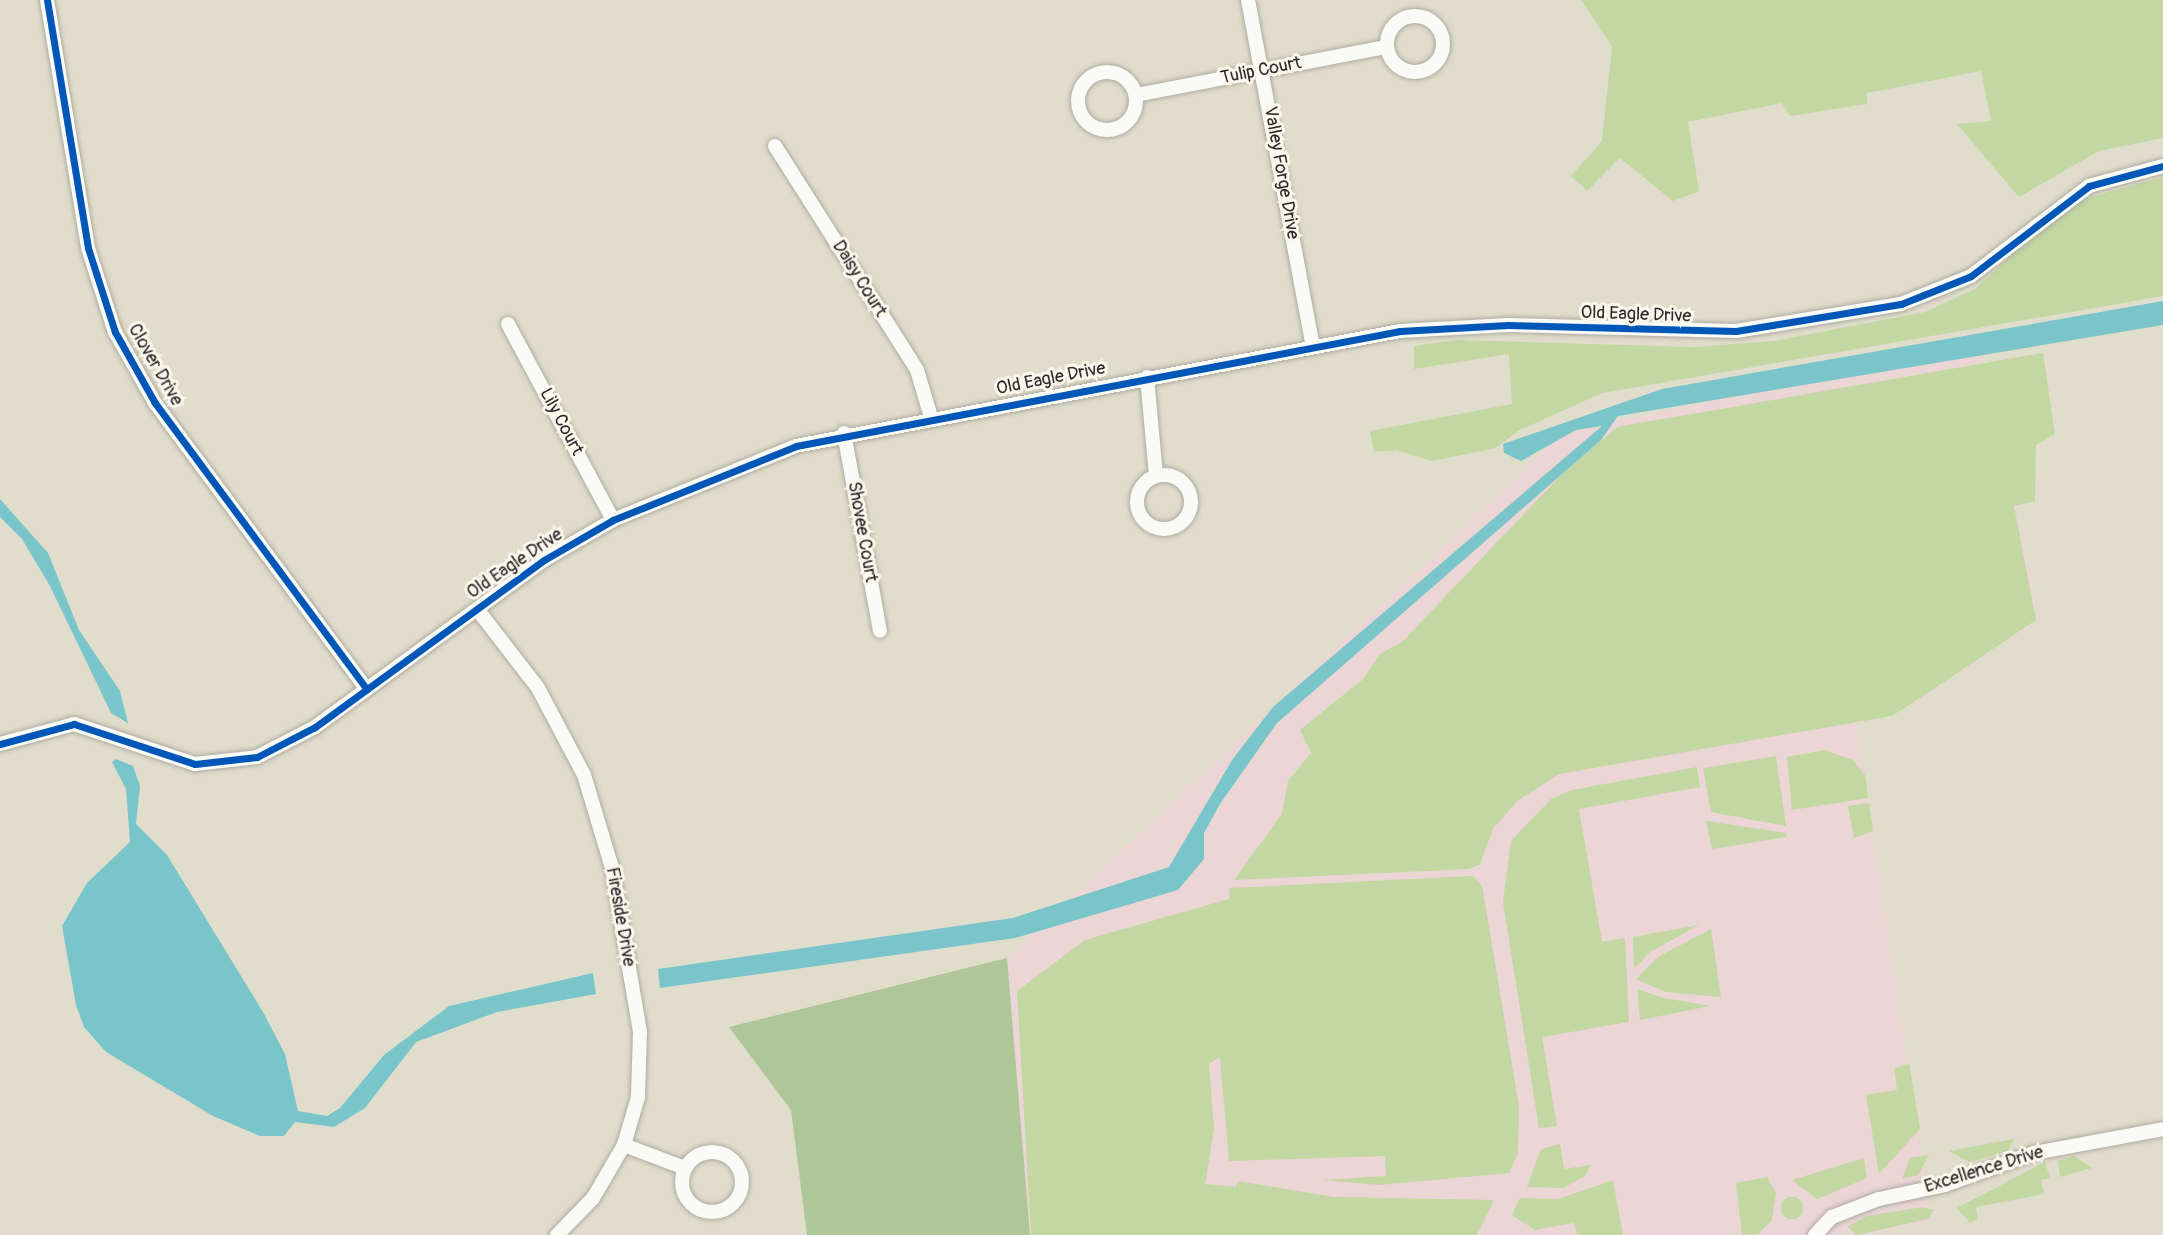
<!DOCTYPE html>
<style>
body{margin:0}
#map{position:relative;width:2163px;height:1235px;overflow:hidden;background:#e1ddcc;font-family:Pangolin,sans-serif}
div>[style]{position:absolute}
.built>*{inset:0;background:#ebd5d5}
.green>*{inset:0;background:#c2d7a1}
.round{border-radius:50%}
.forest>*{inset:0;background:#afc698}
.water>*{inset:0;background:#7ac5ca}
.roads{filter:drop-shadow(0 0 2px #aeaca1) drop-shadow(0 0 2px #aeaca1)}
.street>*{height:14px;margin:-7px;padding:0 7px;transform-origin:7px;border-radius:7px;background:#fafaf7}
.street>.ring{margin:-7px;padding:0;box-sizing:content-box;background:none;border:14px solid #fafaf7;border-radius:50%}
.cycleway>*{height:7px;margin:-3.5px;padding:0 3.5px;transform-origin:3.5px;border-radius:3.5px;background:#0057b8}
span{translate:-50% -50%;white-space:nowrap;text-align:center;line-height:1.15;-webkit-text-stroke:6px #fbf7ec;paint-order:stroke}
.street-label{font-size:18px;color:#2b2b2b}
</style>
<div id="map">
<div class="built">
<div style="clip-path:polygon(1980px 345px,2038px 611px,1856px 719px,1932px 1221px,1860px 1235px,1030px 1235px,1007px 958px,1564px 432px)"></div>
</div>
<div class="green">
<div style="clip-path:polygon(1581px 0,2163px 0,2163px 138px,2099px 151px,2019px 197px,1957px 124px,1991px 121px,1981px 71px,1867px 93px,1867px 104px,1790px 116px,1782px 103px,1688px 122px,1699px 191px,1673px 201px,1620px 158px,1587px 191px,1571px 176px,1602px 141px,1612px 47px)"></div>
<div style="clip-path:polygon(2163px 177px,2163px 296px,1602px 393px,1518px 431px,1496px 448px,1432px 461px,1396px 450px,1374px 452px,1370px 431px,1512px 404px,1509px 354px,1414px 369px,1414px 346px,1456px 340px,1694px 347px,1774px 341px,1925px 312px,1975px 289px,2048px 221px,2087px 198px)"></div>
<div style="clip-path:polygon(2043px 353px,2055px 434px,2036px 445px,2035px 501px,2014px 506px,2036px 620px,1929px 692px,1892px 716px,1559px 774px,1517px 801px,1493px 829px,1480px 864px,1469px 869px,1234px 880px,1282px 814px,1288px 781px,1311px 753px,1300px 730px,1362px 680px,1380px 654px,1402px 642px,1563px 473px,1617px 427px)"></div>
<div style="clip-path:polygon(1825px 750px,1853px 760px,1865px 775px,1868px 798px,1792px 810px,1787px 757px)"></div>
<div style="clip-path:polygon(1776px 756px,1786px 826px,1711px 812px,1703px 768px)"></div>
<div style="clip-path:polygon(1697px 767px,1700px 787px,1579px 809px,1602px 942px,1625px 938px,1629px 1022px,1542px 1037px,1557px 1126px,1539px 1128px,1503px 902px,1511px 841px,1551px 799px,1572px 790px)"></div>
<div style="clip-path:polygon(1869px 803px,1873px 831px,1854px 838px,1848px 806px)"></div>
<div style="clip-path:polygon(1706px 821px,1786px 833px,1787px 837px,1712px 849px)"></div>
<div style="clip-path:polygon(1473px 876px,1482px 886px,1519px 1107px,1518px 1153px,1509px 1173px,1379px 1185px,1323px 1180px,1386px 1176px,1385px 1156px,1229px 1161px,1220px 1057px,1209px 1064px,1214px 1129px,1205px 1184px,1235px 1187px,1238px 1181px,1334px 1197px,1494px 1200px,1477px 1235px,1031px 1235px,1017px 991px,1085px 940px,1229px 899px,1230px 888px)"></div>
<div style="clip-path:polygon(1699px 925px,1650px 952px,1634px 969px,1633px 937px)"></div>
<div style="clip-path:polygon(1711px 929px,1721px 997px,1666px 992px,1636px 979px,1658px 957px)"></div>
<div style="clip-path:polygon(1637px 989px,1664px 998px,1710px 1006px,1640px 1020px)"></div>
<div style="clip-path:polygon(1909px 1064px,1920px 1129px,1879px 1174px,1866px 1095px,1897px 1090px,1894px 1068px)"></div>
<div style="clip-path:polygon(2014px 1139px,2008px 1151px,1969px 1162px,1949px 1151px)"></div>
<div style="clip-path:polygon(1560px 1144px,1564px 1169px,1591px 1165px,1585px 1176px,1563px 1188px,1527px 1187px,1541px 1149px)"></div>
<div style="clip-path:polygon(1929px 1155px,1918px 1175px,1902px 1179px,1910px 1158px)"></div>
<div style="clip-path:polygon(2074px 1156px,2092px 1168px,2060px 1177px,2058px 1161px)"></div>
<div style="clip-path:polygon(1864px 1158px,1867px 1178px,1817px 1199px,1792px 1180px)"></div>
<div style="clip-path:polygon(2045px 1162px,2050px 1178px,2041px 1180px,2044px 1194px,1976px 1207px,1978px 1219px,1970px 1223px,1957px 1208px)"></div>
<div style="clip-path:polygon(1767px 1177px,1776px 1193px,1772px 1220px,1758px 1234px,1742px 1235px,1736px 1183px)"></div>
<div style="clip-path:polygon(1613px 1180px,1623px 1235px,1577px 1235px,1574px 1223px,1535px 1230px,1512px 1215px,1520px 1198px,1558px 1199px)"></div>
<div class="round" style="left:1781px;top:1197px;width:22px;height:22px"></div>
<div style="clip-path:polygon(1923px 1207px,1934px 1210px,1928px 1219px,1857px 1235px,1847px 1227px,1867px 1216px)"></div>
</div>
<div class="forest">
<div style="clip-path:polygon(1007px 958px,1030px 1235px,807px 1235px,791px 1110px,729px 1027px)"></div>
</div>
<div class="water">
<div style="clip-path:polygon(2163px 301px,2163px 325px,1618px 416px,1601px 440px,1277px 723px,1220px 804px,1204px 833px,1204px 859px,1178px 890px,1015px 938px,660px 988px,658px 969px,1013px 918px,1169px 867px,1232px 760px,1273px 707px,1602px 426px,1576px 430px,1521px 461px,1504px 453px,1503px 444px,1662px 389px)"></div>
<div style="clip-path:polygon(0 499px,48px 553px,79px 630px,120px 691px,128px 723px,111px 713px,50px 586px,22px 539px,0 517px)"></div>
<div style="clip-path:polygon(116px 759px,133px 766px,140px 786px,136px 824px,167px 855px,263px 1012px,285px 1054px,298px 1111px,327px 1116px,340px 1108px,384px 1055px,449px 1006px,593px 973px,596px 994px,497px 1012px,416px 1042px,365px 1108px,334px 1127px,295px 1122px,284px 1136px,260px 1136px,213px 1116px,106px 1052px,84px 1027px,76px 1005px,62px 926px,87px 883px,130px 842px,126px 789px,112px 762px)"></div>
</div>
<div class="roads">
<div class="street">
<div style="left:47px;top:0;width:251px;rotate:80.6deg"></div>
<div style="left:88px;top:248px;width:88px;rotate:72.2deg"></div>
<div style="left:115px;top:332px;width:81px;rotate:60.6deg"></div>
<div style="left:155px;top:403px;width:356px;rotate:53.5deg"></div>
<div style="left:1248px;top:0;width:352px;rotate:79.4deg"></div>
<div class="ring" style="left:1387px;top:16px;width:42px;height:42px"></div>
<div class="ring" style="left:1078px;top:72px;width:44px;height:44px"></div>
<div style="left:1136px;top:95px;width:255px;rotate:-10.9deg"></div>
<div style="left:775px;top:146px;width:265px;rotate:57.6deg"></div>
<div style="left:917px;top:370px;width:49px;rotate:73.4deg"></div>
<div style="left:508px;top:324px;width:222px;rotate:61.8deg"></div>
<div style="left:1147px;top:377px;width:98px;rotate:84.8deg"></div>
<div style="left:844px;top:433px;width:201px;rotate:79.7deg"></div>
<div class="ring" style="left:1137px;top:475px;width:40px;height:40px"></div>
<div style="left:477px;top:609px;width:100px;rotate:52.3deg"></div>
<div style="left:538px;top:688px;width:98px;rotate:62.1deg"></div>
<div style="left:584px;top:775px;width:97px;rotate:73.2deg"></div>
<div style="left:612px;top:868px;width:166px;rotate:80.3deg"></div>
<div style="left:640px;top:1032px;width:65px;rotate:91.8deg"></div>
<div style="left:638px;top:1097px;width:50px;rotate:106.3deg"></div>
<div style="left:624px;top:1145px;width:61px;rotate:120.3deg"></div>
<div style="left:593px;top:1198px;width:52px;rotate:134.2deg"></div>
<div style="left:0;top:744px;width:77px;rotate:-15.1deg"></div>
<div style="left:74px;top:724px;width:127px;rotate:18.3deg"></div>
<div style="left:195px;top:764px;width:62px;rotate:-6.4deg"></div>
<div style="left:257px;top:757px;width:65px;rotate:-27.3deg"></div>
<div style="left:315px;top:727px;width:283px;rotate:-36.1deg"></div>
<div style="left:544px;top:560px;width:80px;rotate:-30.1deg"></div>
<div style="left:613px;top:520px;width:197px;rotate:-22deg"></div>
<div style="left:796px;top:446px;width:615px;rotate:-10.78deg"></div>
<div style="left:1400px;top:331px;width:108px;rotate:-3.2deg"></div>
<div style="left:1508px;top:325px;width:228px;rotate:1.5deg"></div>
<div style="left:1736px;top:331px;width:167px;rotate:-9.3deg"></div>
<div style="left:1901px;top:304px;width:75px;rotate:-21.8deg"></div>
<div style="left:1971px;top:276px;width:148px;rotate:-37.3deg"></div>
<div style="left:2089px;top:186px;width:77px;rotate:-15.1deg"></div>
<div style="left:624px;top:1145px;width:65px;rotate:20.7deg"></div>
<div class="ring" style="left:682px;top:1152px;width:46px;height:46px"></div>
<div style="left:1815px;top:1235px;width:25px;rotate:-47deg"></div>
<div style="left:1832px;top:1217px;width:50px;rotate:-21deg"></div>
<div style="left:1879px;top:1199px;width:67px;rotate:-12deg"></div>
<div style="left:1945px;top:1185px;width:95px;rotate:-19.8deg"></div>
<div style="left:2034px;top:1153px;width:131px;rotate:-10.5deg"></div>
</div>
</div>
<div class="cycleway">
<div style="left:47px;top:0;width:251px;rotate:80.6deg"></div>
<div style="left:88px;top:248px;width:88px;rotate:72.2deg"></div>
<div style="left:115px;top:332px;width:81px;rotate:60.6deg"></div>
<div style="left:155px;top:403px;width:356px;rotate:53.5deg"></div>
<div style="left:0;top:744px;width:77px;rotate:-15.1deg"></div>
<div style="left:74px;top:724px;width:127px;rotate:18.3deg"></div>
<div style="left:195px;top:764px;width:62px;rotate:-6.4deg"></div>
<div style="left:257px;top:757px;width:65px;rotate:-27.3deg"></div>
<div style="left:315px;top:727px;width:283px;rotate:-36.1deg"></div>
<div style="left:544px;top:560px;width:80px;rotate:-30.1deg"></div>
<div style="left:613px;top:520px;width:197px;rotate:-22deg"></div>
<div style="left:796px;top:446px;width:615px;rotate:-10.78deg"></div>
<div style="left:1400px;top:331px;width:108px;rotate:-3.2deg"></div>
<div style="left:1508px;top:325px;width:228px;rotate:1.5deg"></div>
<div style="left:1736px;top:331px;width:167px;rotate:-9.3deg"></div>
<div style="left:1901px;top:304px;width:75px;rotate:-21.8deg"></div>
<div style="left:1971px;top:276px;width:148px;rotate:-37.3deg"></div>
<div style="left:2089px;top:186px;width:77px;rotate:-15.1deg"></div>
</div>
<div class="street-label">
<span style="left:1261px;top:71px;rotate:-11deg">Tulip Court</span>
<span style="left:1281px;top:173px;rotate:80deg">Valley Forge Drive</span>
<span style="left:859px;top:279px;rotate:58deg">Daisy Court</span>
<span style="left:1636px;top:315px;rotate:2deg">Old Eagle Drive</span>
<span style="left:155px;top:365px;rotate:60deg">Clover Drive</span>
<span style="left:1051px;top:379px;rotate:-11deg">Old Eagle Drive</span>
<span style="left:561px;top:422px;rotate:62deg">Lily Court</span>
<span style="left:862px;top:532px;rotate:80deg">Shovee Court</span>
<span style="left:515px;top:564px;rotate:-34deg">Old Eagle Drive</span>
<span style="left:620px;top:917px;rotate:80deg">Fireside Drive</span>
<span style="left:1984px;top:1170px;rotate:-17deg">Excellence Drive</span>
</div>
</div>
